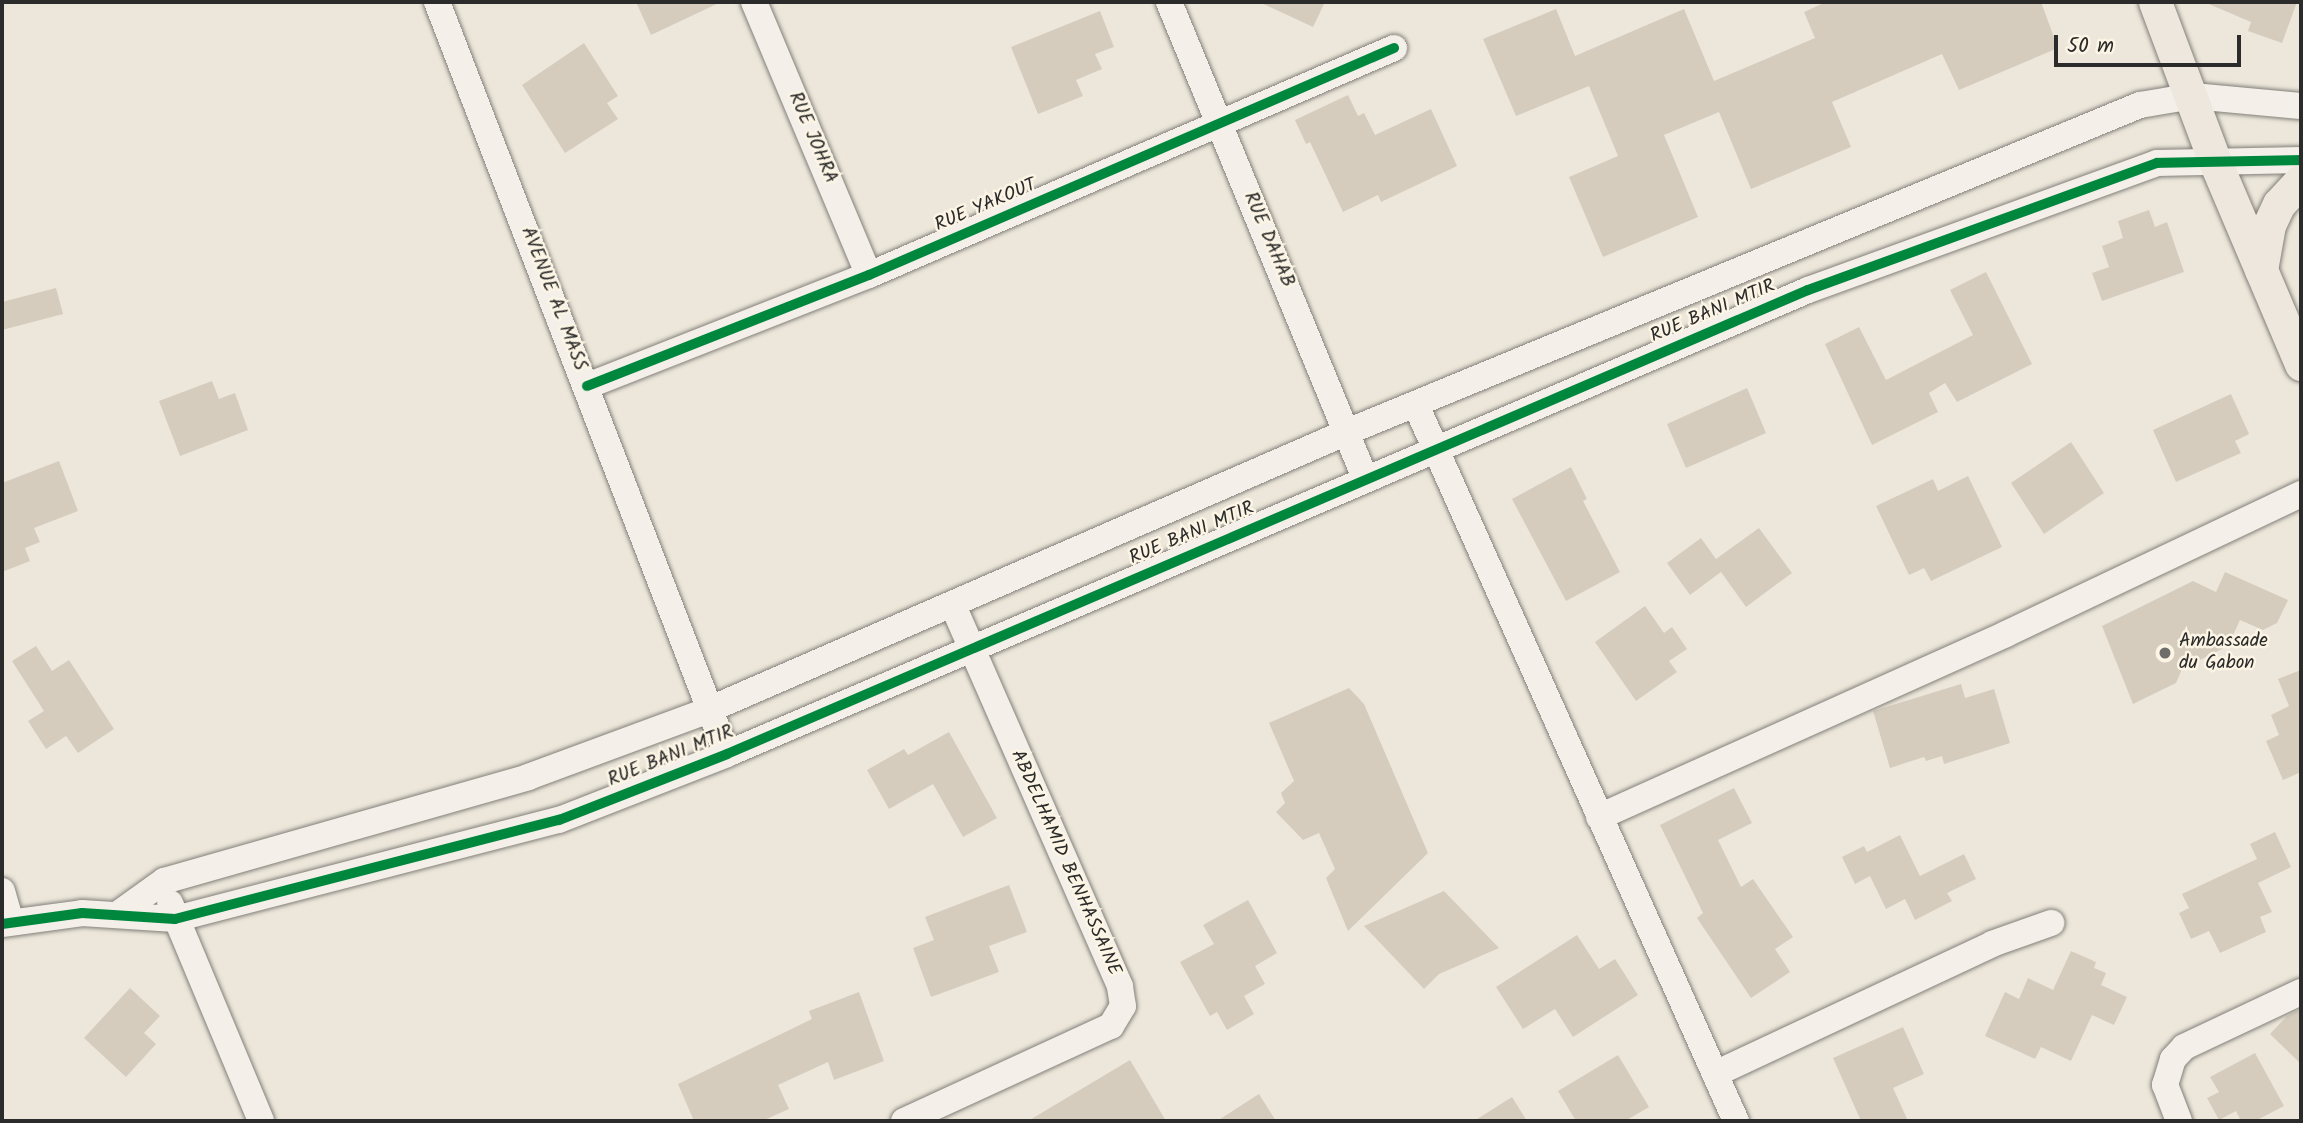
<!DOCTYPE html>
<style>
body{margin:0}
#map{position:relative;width:2303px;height:1123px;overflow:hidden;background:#ede7db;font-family:Kalam,sans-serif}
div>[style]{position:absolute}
.building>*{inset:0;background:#d5ccbe}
.roads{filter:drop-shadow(0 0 2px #82807a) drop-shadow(0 0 2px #82807a)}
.minor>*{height:26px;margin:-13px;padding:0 13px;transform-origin:13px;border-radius:13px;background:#f4f0e9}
.major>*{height:33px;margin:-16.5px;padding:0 16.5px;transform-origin:16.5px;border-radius:16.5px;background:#ede7dd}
.cycleway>*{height:10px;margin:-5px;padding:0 5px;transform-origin:5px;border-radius:5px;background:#00873e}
.dots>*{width:19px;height:19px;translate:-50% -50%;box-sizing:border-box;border:4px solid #fcf5e5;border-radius:50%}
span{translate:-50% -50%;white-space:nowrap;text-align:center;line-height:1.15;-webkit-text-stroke:5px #fcf5e5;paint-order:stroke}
.street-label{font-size:19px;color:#2b2b2b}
.poi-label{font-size:19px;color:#2b2b2b}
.left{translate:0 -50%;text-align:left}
.frame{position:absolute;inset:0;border:4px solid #2b2b2b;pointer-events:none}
.scale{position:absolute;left:2054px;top:35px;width:187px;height:32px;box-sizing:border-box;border:4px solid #2b2b2b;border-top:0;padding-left:9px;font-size:21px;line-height:24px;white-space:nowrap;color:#2b2b2b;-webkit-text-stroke:5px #fcf5e5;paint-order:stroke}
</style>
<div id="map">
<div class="building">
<div style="clip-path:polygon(636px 2px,721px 2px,651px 35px)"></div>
<div style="clip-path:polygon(1259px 2px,1325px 2px,1313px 27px)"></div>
<div style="clip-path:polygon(1826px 2px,2041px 2px,2058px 48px,1959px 90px,1942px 54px,1832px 102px,1851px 147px,1751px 189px,1719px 112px,1664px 135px,1698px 217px,1603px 257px,1569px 177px,1618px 156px,1589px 86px,1516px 116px,1483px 39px,1556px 9px,1575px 56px,1684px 9px,1714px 81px,1815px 38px,1804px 12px)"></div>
<div style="clip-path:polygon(2204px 2px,2297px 2px,2282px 43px,2248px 31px,2251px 22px)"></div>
<div style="clip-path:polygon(1100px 11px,1114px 47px,1095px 54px,1102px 69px,1076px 80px,1083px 96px,1038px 114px,1011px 47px)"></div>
<div style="clip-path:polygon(584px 43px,618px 96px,607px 103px,618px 119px,565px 153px,522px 85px)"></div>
<div style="clip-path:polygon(1348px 95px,1358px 116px,1364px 113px,1375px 135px,1431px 109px,1457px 166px,1381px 202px,1378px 195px,1343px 212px,1310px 142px,1306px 144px,1295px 120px)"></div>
<div style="clip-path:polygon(2149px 210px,2155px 227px,2167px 222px,2184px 272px,2102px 301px,2092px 273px,2109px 267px,2102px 246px,2123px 238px,2118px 221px)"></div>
<div style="clip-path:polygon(1986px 272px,2032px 364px,1957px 402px,1945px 383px,1929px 393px,1938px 412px,1872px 445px,1825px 344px,1859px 327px,1886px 380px,1973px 335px,1950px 290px)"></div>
<div style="clip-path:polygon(56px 288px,63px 314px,2px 330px,2px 302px)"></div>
<div style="clip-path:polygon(212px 381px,219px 399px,235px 393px,248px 430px,180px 456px,159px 401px)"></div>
<div style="clip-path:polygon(1747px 388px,1766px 433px,1686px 468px,1667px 424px)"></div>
<div style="clip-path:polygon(2231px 394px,2249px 434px,2235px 441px,2241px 453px,2176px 482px,2153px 430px)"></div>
<div style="clip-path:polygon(2071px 442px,2104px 493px,2044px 534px,2011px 483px)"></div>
<div style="clip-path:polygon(59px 461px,78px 511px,34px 528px,40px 542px,25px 548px,30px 561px,2px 572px,2px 483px)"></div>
<div style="clip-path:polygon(1571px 467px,1587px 499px,1583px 501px,1620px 572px,1566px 601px,1512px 499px)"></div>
<div style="clip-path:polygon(1968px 476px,2002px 547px,1931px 581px,1924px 568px,1909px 575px,1876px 506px,1933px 479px,1938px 491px)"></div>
<div style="clip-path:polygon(1759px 528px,1792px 573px,1746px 607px,1721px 572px,1690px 595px,1667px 563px,1701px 538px,1716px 559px)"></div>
<div style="clip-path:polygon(2225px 572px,2288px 600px,2277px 623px,2263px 630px,2240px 620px,2228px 646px,2182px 669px,2176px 683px,2133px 704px,2102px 626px,2193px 581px,2216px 592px)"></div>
<div style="clip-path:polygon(1645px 606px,1664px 633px,1672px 627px,1687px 649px,1669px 661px,1677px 672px,1636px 701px,1595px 642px)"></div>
<div style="clip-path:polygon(36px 646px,52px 671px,69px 660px,114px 729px,78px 753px,66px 736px,46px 749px,28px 721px,44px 711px,12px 661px)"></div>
<div style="clip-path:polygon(2301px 670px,2301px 772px,2283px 780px,2266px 741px,2279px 735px,2271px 715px,2289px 706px,2278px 679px)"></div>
<div style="clip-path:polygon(1961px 684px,1965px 698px,1994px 689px,2010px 743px,1944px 764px,1942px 756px,1926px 761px,1924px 757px,1890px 768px,1873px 711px)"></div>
<div style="clip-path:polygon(1349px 688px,1364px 704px,1428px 853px,1348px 931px,1326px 878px,1335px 869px,1319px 833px,1303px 840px,1276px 812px,1285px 803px,1281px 793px,1294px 781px,1269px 723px)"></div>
<div style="clip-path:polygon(949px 732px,997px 818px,963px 837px,933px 784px,889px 809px,867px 770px,904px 749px,908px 755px)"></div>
<div style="clip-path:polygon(1734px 788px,1752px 823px,1718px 840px,1741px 887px,1753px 879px,1793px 937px,1775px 949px,1790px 972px,1751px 998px,1697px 918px,1703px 913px,1660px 825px)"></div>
<div style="clip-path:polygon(2275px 832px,2291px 867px,2258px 883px,2272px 912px,2260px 917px,2266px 932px,2220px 953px,2209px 931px,2191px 939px,2179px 913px,2189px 908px,2182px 894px,2257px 859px,2250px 844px)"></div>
<div style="clip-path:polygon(1900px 835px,1920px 876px,1964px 854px,1976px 879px,1947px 893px,1952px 901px,1915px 920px,1905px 899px,1886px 909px,1870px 876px,1855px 884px,1842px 857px,1864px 846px,1867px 852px)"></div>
<div style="clip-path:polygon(1009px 885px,1027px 932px,989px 946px,999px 972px,931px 997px,913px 948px,934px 940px,925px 917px)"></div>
<div style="clip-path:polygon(1444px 891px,1499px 948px,1439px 974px,1424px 989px,1364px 926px)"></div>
<div style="clip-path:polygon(1248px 900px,1277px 953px,1255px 966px,1265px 984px,1244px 996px,1254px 1014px,1227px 1030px,1217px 1012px,1210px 1016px,1180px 962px,1214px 944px,1203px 925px)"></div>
<div style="clip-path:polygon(1577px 935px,1599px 969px,1615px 959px,1638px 995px,1573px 1037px,1555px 1009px,1523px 1029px,1496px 987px)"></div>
<div style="clip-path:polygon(2071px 951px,2096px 962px,2094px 968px,2106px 973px,2101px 985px,2127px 997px,2114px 1025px,2092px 1015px,2071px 1061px,2041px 1047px,2035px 1059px,1985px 1036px,2005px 992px,2019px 999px,2028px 978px,2053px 990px)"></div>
<div style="clip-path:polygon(130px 988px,160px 1016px,144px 1033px,156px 1044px,126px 1077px,84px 1038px)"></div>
<div style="clip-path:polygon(859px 992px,884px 1061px,834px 1080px,828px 1062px,778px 1085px,789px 1109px,762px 1121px,694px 1121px,678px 1084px,812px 1019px,809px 1011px)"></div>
<div style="clip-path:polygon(2301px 1009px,2301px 1064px,2270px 1034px,2287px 1016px)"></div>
<div style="clip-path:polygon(1903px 1027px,1924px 1074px,1893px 1088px,1908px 1121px,1861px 1121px,1833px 1058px)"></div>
<div style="clip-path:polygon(2255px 1053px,2284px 1106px,2255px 1121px,2241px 1121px,2236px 1111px,2219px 1120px,2207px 1098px,2219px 1092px,2210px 1077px)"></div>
<div style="clip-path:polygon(1618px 1055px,1649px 1107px,1625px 1121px,1576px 1121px,1558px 1091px)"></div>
<div style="clip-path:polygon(1130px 1060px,1166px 1121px,1028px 1121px)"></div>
<div style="clip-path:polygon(1259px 1094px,1276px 1121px,1217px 1121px)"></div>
<div style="clip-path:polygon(1512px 1097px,1527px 1121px,1474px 1121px)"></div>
</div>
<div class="roads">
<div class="minor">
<div style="left:437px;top:2px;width:806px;rotate:68.91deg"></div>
<div style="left:754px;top:2px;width:296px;rotate:67.2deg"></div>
<div style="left:1169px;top:2px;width:515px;rotate:67.62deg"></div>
<div style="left:587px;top:386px;width:303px;rotate:-21.5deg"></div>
<div style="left:869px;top:275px;width:572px;rotate:-23.38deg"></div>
<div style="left:1416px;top:405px;width:784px;rotate:65.92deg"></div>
<div style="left:1599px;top:817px;width:446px;rotate:-24.2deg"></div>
<div style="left:2006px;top:634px;width:327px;rotate:-25.4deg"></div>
<div style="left:2px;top:891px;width:32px;rotate:74deg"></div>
<div style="left:170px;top:903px;width:236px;rotate:67.3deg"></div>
<div style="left:118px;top:914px;width:57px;rotate:-35.7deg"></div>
<div style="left:164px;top:881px;width:379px;rotate:-15.9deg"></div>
<div style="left:528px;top:777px;width:190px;rotate:-20.3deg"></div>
<div style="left:706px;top:711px;width:699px;rotate:-23.52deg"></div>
<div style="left:1347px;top:432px;width:858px;rotate:-22.41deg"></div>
<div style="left:2140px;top:105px;width:54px;rotate:-9.6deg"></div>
<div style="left:2193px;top:96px;width:108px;rotate:5.3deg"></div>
<div style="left:2px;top:924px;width:81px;rotate:-7.8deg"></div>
<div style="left:82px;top:913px;width:93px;rotate:3.7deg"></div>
<div style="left:175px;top:919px;width:397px;rotate:-14.5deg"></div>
<div style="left:559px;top:820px;width:180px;rotate:-21.4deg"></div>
<div style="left:727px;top:754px;width:1176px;rotate:-23.23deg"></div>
<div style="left:1808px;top:290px;width:371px;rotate:-20deg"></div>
<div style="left:2157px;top:163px;width:144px;rotate:-1.2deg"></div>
<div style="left:1715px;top:1074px;width:306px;rotate:-25.1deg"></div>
<div style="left:1992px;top:944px;width:63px;rotate:-19.6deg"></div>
<div style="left:904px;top:1121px;width:228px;rotate:-24.7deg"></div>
<div style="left:1111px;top:1026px;width:23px;rotate:-59deg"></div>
<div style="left:1123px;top:1006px;width:20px;rotate:-99deg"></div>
<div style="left:1120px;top:986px;width:414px;rotate:-113.7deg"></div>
<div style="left:2179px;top:1121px;width:39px;rotate:-111deg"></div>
<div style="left:2165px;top:1085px;width:27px;rotate:-73deg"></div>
<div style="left:2173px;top:1059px;width:16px;rotate:-47deg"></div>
<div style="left:2184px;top:1047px;width:129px;rotate:-25.2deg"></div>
</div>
<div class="major">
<div style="left:2155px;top:2px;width:168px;rotate:69.4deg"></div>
<div style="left:2214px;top:159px;width:223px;rotate:67deg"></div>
<div style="left:2261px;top:270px;width:46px;rotate:-79.9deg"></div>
<div style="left:2269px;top:225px;width:23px;rotate:-65deg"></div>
<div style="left:2279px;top:204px;width:33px;rotate:-47deg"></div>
</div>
</div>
<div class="cycleway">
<div style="left:587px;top:386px;width:303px;rotate:-21.5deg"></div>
<div style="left:869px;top:275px;width:572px;rotate:-23.38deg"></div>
<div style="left:2px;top:924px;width:81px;rotate:-7.8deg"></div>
<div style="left:82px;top:913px;width:93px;rotate:3.7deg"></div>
<div style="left:175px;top:919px;width:397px;rotate:-14.5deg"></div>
<div style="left:559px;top:820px;width:180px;rotate:-21.4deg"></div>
<div style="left:727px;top:754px;width:1176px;rotate:-23.23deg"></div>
<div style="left:1808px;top:290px;width:371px;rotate:-20deg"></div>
<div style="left:2157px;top:163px;width:144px;rotate:-1.2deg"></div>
</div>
<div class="dots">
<div style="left:2165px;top:653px;background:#6f6d69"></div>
</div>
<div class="street-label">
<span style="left:812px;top:138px;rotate:67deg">RUE JOHRA</span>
<span style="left:986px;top:206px;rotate:-23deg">RUE YAKOUT</span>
<span style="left:1268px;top:240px;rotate:67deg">RUE DAHAB</span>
<span style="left:553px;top:299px;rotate:69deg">AVENUE AL MASS</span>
<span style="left:1713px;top:312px;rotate:-23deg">RUE BANI MTIR</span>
<span style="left:1192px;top:534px;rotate:-23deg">RUE BANI MTIR</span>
<span style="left:671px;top:757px;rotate:-22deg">RUE BANI MTIR</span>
<span style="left:1065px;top:863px;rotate:66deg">ABDELHAMID BENHASSAINE</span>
</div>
<div class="poi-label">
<span class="left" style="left:2179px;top:653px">Ambassade<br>du Gabon</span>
</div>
<div class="frame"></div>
<div class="scale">50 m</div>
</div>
